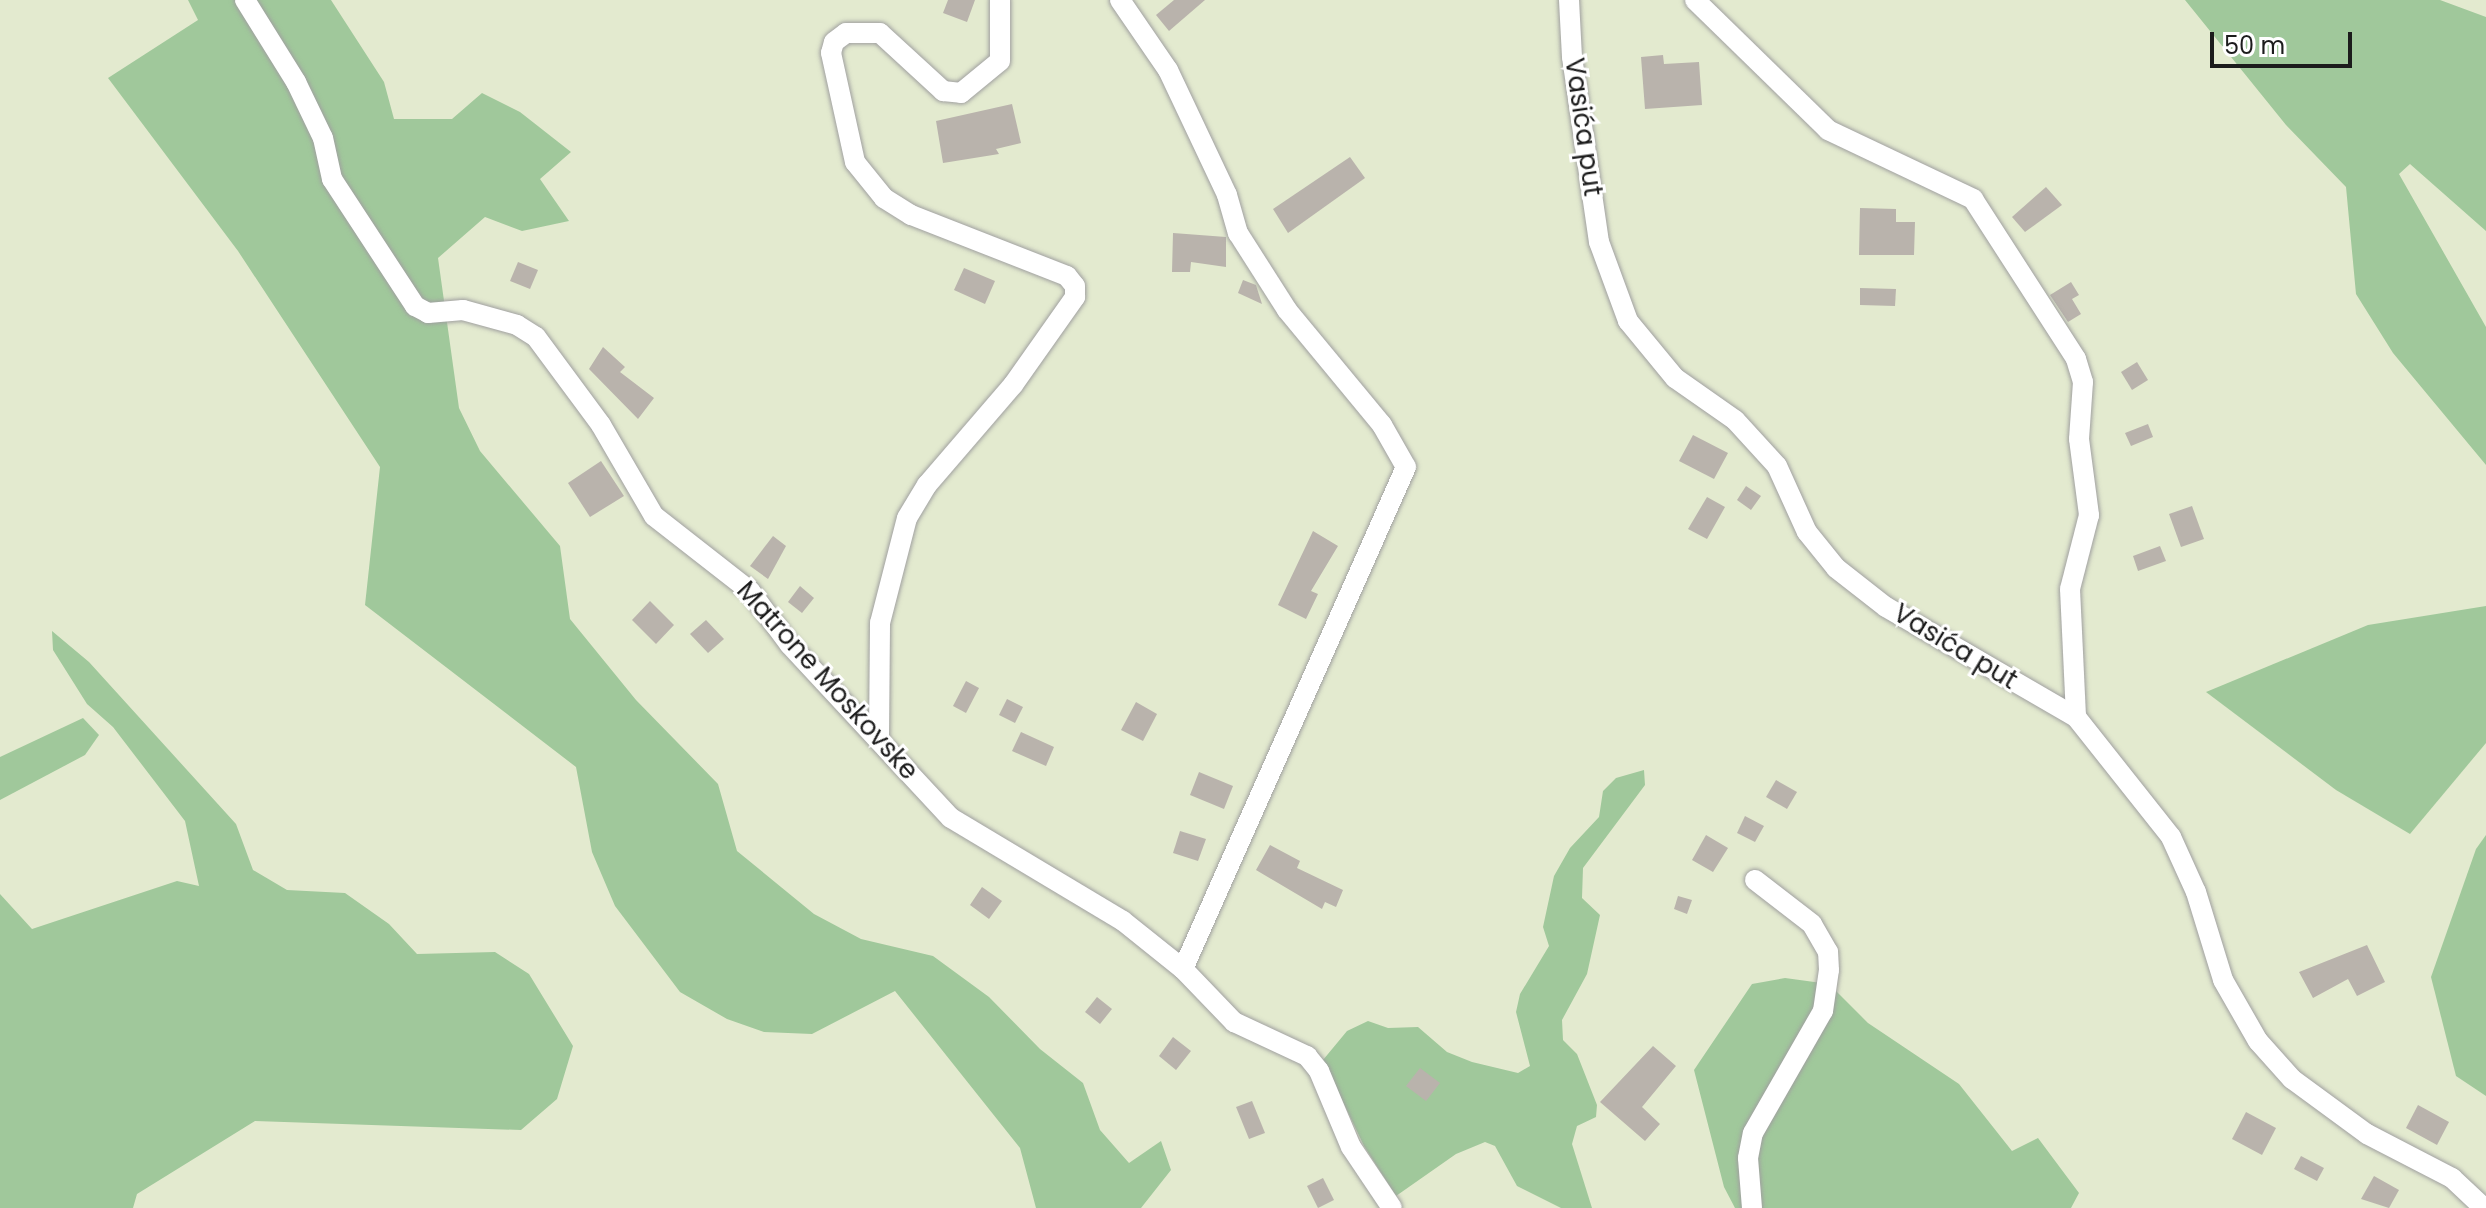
<!DOCTYPE html>
<meta charset="utf-8">
<style>
body{margin:0}
#map{position:relative;width:2486px;height:1208px;overflow:hidden;background:#ecebe2;font-family:Poppins,sans-serif}
div>[style]{position:absolute}
.farmland>*{inset:0;background:#e3eacf}
.forest>*{inset:0;background:#a0c89b}
.building>*{inset:0;background:#b9b3ac}
.roads{filter:drop-shadow(0 0 2px #a0a0a0) drop-shadow(0 0 2px #a0a0a0)}
.street>*{height:20px;margin:-10px;padding:0 10px;transform-origin:10px;border-radius:10px;background:#fff}
span{translate:-50% -50%;white-space:nowrap;text-align:center;line-height:1.15;-webkit-text-stroke:6px #fff;paint-order:stroke}
.street-label{font-size:26px;color:#1c1c1c}
.scale{position:absolute;left:2210px;top:32px;width:142px;height:36px;box-sizing:border-box;border:4px solid #1c1c1c;border-top:0;padding-left:10px;font-size:24px;line-height:28px;white-space:nowrap;color:#1c1c1c;-webkit-text-stroke:6px #fff;paint-order:stroke}
</style>
<div id="map">
<div class="farmland">
<div style="clip-path:polygon(0 0,2486px 0,2486px 1208px,0 1208px)"></div>
</div>
<div class="forest">
<div style="clip-path:polygon(188px 0,331px 0,384px 82px,394px 119px,452px 119px,482px 93px,520px 112px,571px 152px,540px 179px,569px 221px,522px 231px,485px 217px,438px 258px,459px 408px,480px 451px,560px 546px,570px 619px,636px 700px,718px 784px,737px 851px,814px 914px,861px 939px,933px 956px,989px 997px,1040px 1049px,1083px 1083px,1100px 1130px,1129px 1163px,1161px 1141px,1171px 1170px,1141px 1208px,1036px 1208px,1020px 1148px,895px 991px,812px 1034px,764px 1032px,727px 1019px,680px 992px,615px 906px,592px 852px,576px 767px,365px 605px,380px 467px,238px 251px,108px 78px,198px 20px)"></div>
<div style="clip-path:polygon(2185px 0,2440px 0,2486px 17px,2486px 231px,2410px 164px,2399px 174px,2486px 327px,2486px 465px,2393px 353px,2356px 294px,2346px 187px,2286px 125px)"></div>
<div style="clip-path:polygon(2486px 606px,2486px 743px,2410px 834px,2336px 790px,2206px 692px,2368px 625px)"></div>
<div style="clip-path:polygon(52px 631px,89px 662px,236px 824px,253px 870px,287px 890px,345px 893px,389px 924px,417px 954px,495px 952px,529px 974px,573px 1046px,557px 1099px,521px 1130px,255px 1121px,137px 1194px,133px 1208px,0 1208px,0 894px,32px 929px,177px 881px,199px 886px,185px 821px,113px 727px,87px 704px,53px 650px)"></div>
<div style="clip-path:polygon(83px 718px,99px 735px,85px 755px,0 800px,0 757px)"></div>
<div style="clip-path:polygon(1644px 770px,1645px 785px,1583px 868px,1582px 898px,1600px 915px,1587px 974px,1562px 1020px,1563px 1040px,1577px 1054px,1597px 1105px,1596px 1117px,1577px 1126px,1572px 1144px,1592px 1208px,1561px 1208px,1517px 1186px,1495px 1146px,1485px 1142px,1456px 1154px,1396px 1196px,1364px 1146px,1323px 1060px,1347px 1031px,1368px 1021px,1388px 1028px,1418px 1027px,1447px 1052px,1472px 1062px,1518px 1073px,1530px 1066px,1516px 1012px,1520px 994px,1549px 946px,1543px 927px,1554px 876px,1570px 848px,1599px 817px,1603px 791px,1616px 778px)"></div>
<div style="clip-path:polygon(2486px 835px,2486px 1096px,2456px 1076px,2431px 977px,2476px 849px)"></div>
<div style="clip-path:polygon(1785px 978px,1829px 984px,1868px 1023px,1959px 1084px,2012px 1151px,2038px 1138px,2079px 1193px,2071px 1208px,1735px 1208px,1724px 1187px,1694px 1070px,1752px 984px)"></div>
</div>
<div class="building">
<div style="clip-path:polygon(948px 0,975px 0,967px 22px,943px 13px)"></div>
<div style="clip-path:polygon(1174px 0,1205px 0,1169px 31px,1156px 15px)"></div>
<div style="clip-path:polygon(1663px 55px,1664px 64px,1699px 62px,1702px 105px,1645px 109px,1641px 57px)"></div>
<div style="clip-path:polygon(1012px 104px,1021px 143px,996px 149px,999px 154px,943px 163px,936px 121px)"></div>
<div style="clip-path:polygon(1350px 157px,1365px 178px,1288px 233px,1273px 209px)"></div>
<div style="clip-path:polygon(2046px 187px,2062px 205px,2025px 232px,2012px 217px)"></div>
<div style="clip-path:polygon(1860px 208px,1896px 209px,1896px 222px,1915px 222px,1914px 255px,1859px 255px)"></div>
<div style="clip-path:polygon(1173px 233px,1226px 237px,1226px 267px,1191px 262px,1190px 272px,1172px 272px)"></div>
<div style="clip-path:polygon(518px 262px,538px 270px,530px 289px,510px 281px)"></div>
<div style="clip-path:polygon(964px 268px,995px 281px,985px 304px,954px 290px)"></div>
<div style="clip-path:polygon(1243px 280px,1256px 285px,1262px 304px,1238px 293px)"></div>
<div style="clip-path:polygon(2071px 282px,2079px 295px,2072px 299px,2081px 314px,2068px 322px,2050px 295px)"></div>
<div style="clip-path:polygon(1860px 288px,1896px 289px,1895px 306px,1860px 305px)"></div>
<div style="clip-path:polygon(603px 347px,625px 367px,620px 372px,654px 398px,638px 419px,589px 369px)"></div>
<div style="clip-path:polygon(2137px 362px,2148px 380px,2132px 390px,2121px 372px)"></div>
<div style="clip-path:polygon(2148px 424px,2153px 437px,2131px 446px,2125px 433px)"></div>
<div style="clip-path:polygon(1693px 435px,1728px 453px,1714px 479px,1679px 461px)"></div>
<div style="clip-path:polygon(601px 461px,624px 496px,590px 517px,568px 483px)"></div>
<div style="clip-path:polygon(1746px 486px,1761px 496px,1751px 510px,1737px 500px)"></div>
<div style="clip-path:polygon(1707px 497px,1725px 507px,1707px 539px,1688px 529px)"></div>
<div style="clip-path:polygon(2192px 506px,2204px 539px,2181px 547px,2169px 514px)"></div>
<div style="clip-path:polygon(1313px 531px,1338px 546px,1311px 591px,1318px 594px,1306px 619px,1278px 605px)"></div>
<div style="clip-path:polygon(773px 536px,786px 546px,768px 579px,750px 566px)"></div>
<div style="clip-path:polygon(2160px 546px,2166px 561px,2138px 571px,2133px 556px)"></div>
<div style="clip-path:polygon(800px 586px,814px 598px,802px 613px,788px 602px)"></div>
<div style="clip-path:polygon(650px 601px,674px 625px,656px 644px,632px 620px)"></div>
<div style="clip-path:polygon(706px 620px,724px 639px,708px 653px,690px 634px)"></div>
<div style="clip-path:polygon(966px 681px,979px 688px,966px 713px,953px 706px)"></div>
<div style="clip-path:polygon(1007px 699px,1023px 707px,1015px 723px,999px 715px)"></div>
<div style="clip-path:polygon(1136px 702px,1157px 714px,1143px 741px,1121px 730px)"></div>
<div style="clip-path:polygon(1021px 732px,1054px 747px,1046px 766px,1012px 751px)"></div>
<div style="clip-path:polygon(1199px 772px,1233px 786px,1224px 809px,1190px 795px)"></div>
<div style="clip-path:polygon(1776px 780px,1797px 792px,1787px 809px,1766px 797px)"></div>
<div style="clip-path:polygon(1745px 816px,1764px 826px,1755px 842px,1737px 833px)"></div>
<div style="clip-path:polygon(1180px 831px,1206px 839px,1198px 861px,1173px 853px)"></div>
<div style="clip-path:polygon(1706px 835px,1728px 848px,1713px 872px,1692px 860px)"></div>
<div style="clip-path:polygon(1270px 845px,1300px 861px,1297px 868px,1343px 890px,1336px 907px,1325px 902px,1322px 909px,1256px 870px)"></div>
<div style="clip-path:polygon(982px 887px,1002px 901px,989px 919px,970px 905px)"></div>
<div style="clip-path:polygon(1678px 896px,1692px 900px,1687px 914px,1674px 909px)"></div>
<div style="clip-path:polygon(2367px 945px,2385px 982px,2357px 996px,2348px 979px,2313px 998px,2299px 972px)"></div>
<div style="clip-path:polygon(1097px 997px,1112px 1009px,1100px 1024px,1085px 1012px)"></div>
<div style="clip-path:polygon(1173px 1037px,1191px 1051px,1176px 1070px,1159px 1056px)"></div>
<div style="clip-path:polygon(1653px 1046px,1676px 1066px,1642px 1107px,1660px 1124px,1645px 1141px,1600px 1102px)"></div>
<div style="clip-path:polygon(1420px 1068px,1440px 1083px,1426px 1101px,1406px 1086px)"></div>
<div style="clip-path:polygon(1252px 1101px,1265px 1133px,1249px 1139px,1236px 1107px)"></div>
<div style="clip-path:polygon(2418px 1105px,2449px 1122px,2437px 1145px,2406px 1128px)"></div>
<div style="clip-path:polygon(2246px 1112px,2276px 1128px,2262px 1155px,2232px 1139px)"></div>
<div style="clip-path:polygon(2301px 1156px,2324px 1168px,2317px 1181px,2294px 1169px)"></div>
<div style="clip-path:polygon(2374px 1176px,2399px 1190px,2389px 1208px,2361px 1199px)"></div>
<div style="clip-path:polygon(1323px 1178px,1334px 1200px,1318px 1208px,1307px 1186px)"></div>
</div>
<div class="roads">
<div class="street">
<div style="left:245px;top:0;width:97px;rotate:58.1deg"></div>
<div style="left:296px;top:82px;width:62px;rotate:64.3deg"></div>
<div style="left:323px;top:138px;width:42px;rotate:77.6deg"></div>
<div style="left:332px;top:179px;width:152px;rotate:56.8deg"></div>
<div style="left:415px;top:306px;width:15px;rotate:28deg"></div>
<div style="left:428px;top:313px;width:35px;rotate:-5deg"></div>
<div style="left:463px;top:310px;width:56px;rotate:15.5deg"></div>
<div style="left:517px;top:325px;width:22px;rotate:32deg"></div>
<div style="left:536px;top:337px;width:109px;rotate:53.5deg"></div>
<div style="left:601px;top:425px;width:105px;rotate:59.8deg"></div>
<div style="left:654px;top:516px;width:122px;rotate:38deg"></div>
<div style="left:750px;top:591px;width:67px;rotate:53.5deg"></div>
<div style="left:790px;top:645px;width:236px;rotate:47.1deg"></div>
<div style="left:951px;top:818px;width:200px;rotate:30.9deg"></div>
<div style="left:1123px;top:921px;width:77px;rotate:38.7deg"></div>
<div style="left:1183px;top:969px;width:74px;rotate:46.1deg"></div>
<div style="left:1234px;top:1022px;width:81px;rotate:25deg"></div>
<div style="left:1307px;top:1056px;width:19px;rotate:51deg"></div>
<div style="left:1319px;top:1071px;width:82px;rotate:67.2deg"></div>
<div style="left:1351px;top:1147px;width:73px;rotate:56.1deg"></div>
<div style="left:1120px;top:0;width:85px;rotate:55.6deg"></div>
<div style="left:1168px;top:70px;width:138px;rotate:64.7deg"></div>
<div style="left:1227px;top:195px;width:40px;rotate:74deg"></div>
<div style="left:1238px;top:233px;width:91px;rotate:57.5deg"></div>
<div style="left:1287px;top:310px;width:149px;rotate:50.4deg"></div>
<div style="left:1382px;top:425px;width:48px;rotate:60.3deg"></div>
<div style="left:1406px;top:467px;width:549px;rotate:113.95deg"></div>
<div style="left:1569px;top:0;width:57px;rotate:87deg"></div>
<div style="left:1572px;top:57px;width:187px;rotate:81.7deg"></div>
<div style="left:1599px;top:242px;width:84px;rotate:69.8deg"></div>
<div style="left:1628px;top:321px;width:74px;rotate:50.5deg"></div>
<div style="left:1675px;top:378px;width:73px;rotate:35deg"></div>
<div style="left:1735px;top:420px;width:62px;rotate:47.6deg"></div>
<div style="left:1777px;top:466px;width:72px;rotate:65.6deg"></div>
<div style="left:1807px;top:532px;width:46px;rotate:51.1deg"></div>
<div style="left:1836px;top:568px;width:63px;rotate:38deg"></div>
<div style="left:1886px;top:607px;width:220px;rotate:30.1deg"></div>
<div style="left:2076px;top:717px;width:153px;rotate:51.6deg"></div>
<div style="left:2171px;top:837px;width:60px;rotate:65.6deg"></div>
<div style="left:2196px;top:892px;width:92px;rotate:72.9deg"></div>
<div style="left:2223px;top:980px;width:70px;rotate:60.2deg"></div>
<div style="left:2258px;top:1041px;width:51px;rotate:48.2deg"></div>
<div style="left:2292px;top:1079px;width:93px;rotate:36.3deg"></div>
<div style="left:2367px;top:1134px;width:96px;rotate:27.4deg"></div>
<div style="left:2452px;top:1178px;width:44px;rotate:43.2deg"></div>
<div style="left:1695px;top:0;width:186px;rotate:44.3deg"></div>
<div style="left:1828px;top:130px;width:161px;rotate:25.4deg"></div>
<div style="left:1973px;top:199px;width:190px;rotate:57.2deg"></div>
<div style="left:2076px;top:359px;width:24px;rotate:73deg"></div>
<div style="left:2083px;top:382px;width:57px;rotate:94deg"></div>
<div style="left:2079px;top:439px;width:77px;rotate:82.5deg"></div>
<div style="left:2089px;top:515px;width:76px;rotate:104.4deg"></div>
<div style="left:2070px;top:589px;width:128px;rotate:87.3deg"></div>
<div style="left:879px;top:740px;width:117px;rotate:-89.5deg"></div>
<div style="left:880px;top:623px;width:108px;rotate:-75.6deg"></div>
<div style="left:907px;top:518px;width:39px;rotate:-59deg"></div>
<div style="left:927px;top:485px;width:132px;rotate:-49.3deg"></div>
<div style="left:1013px;top:385px;width:108px;rotate:-54.8deg"></div>
<div style="left:1075px;top:297px;width:11px;rotate:-90deg"></div>
<div style="left:1075px;top:286px;width:13px;rotate:-129deg"></div>
<div style="left:1067px;top:276px;width:168px;rotate:-158.6deg"></div>
<div style="left:911px;top:215px;width:32px;rotate:-148deg"></div>
<div style="left:884px;top:198px;width:46px;rotate:-128.9deg"></div>
<div style="left:855px;top:162px;width:112px;rotate:-102.4deg"></div>
<div style="left:831px;top:53px;width:11px;rotate:-75deg"></div>
<div style="left:834px;top:42px;width:15px;rotate:-37deg"></div>
<div style="left:846px;top:33px;width:34px"></div>
<div style="left:880px;top:33px;width:86px;rotate:42.6deg"></div>
<div style="left:943px;top:91px;width:18px;rotate:6deg"></div>
<div style="left:961px;top:93px;width:50px;rotate:-39.4deg"></div>
<div style="left:1000px;top:61px;width:61px;rotate:-90deg"></div>
<div style="left:1752px;top:1208px;width:50px;rotate:-94.6deg"></div>
<div style="left:1748px;top:1158px;width:25px;rotate:-79deg"></div>
<div style="left:1753px;top:1133px;width:141px;rotate:-60.2deg"></div>
<div style="left:1823px;top:1011px;width:41px;rotate:-81.7deg"></div>
<div style="left:1829px;top:970px;width:18px;rotate:-93deg"></div>
<div style="left:1828px;top:952px;width:32px;rotate:-120deg"></div>
<div style="left:1812px;top:924px;width:72px;rotate:-142.3deg"></div>
</div>
</div>
<div class="street-label">
<span style="left:1583px;top:127px;rotate:82deg">Vasića put</span>
<span style="left:1955px;top:647px;rotate:31deg">Vasića put</span>
<span style="left:827px;top:681px;rotate:48deg">Matrone Moskovske</span>
</div>
<div class="scale">50 m</div>
</div>
